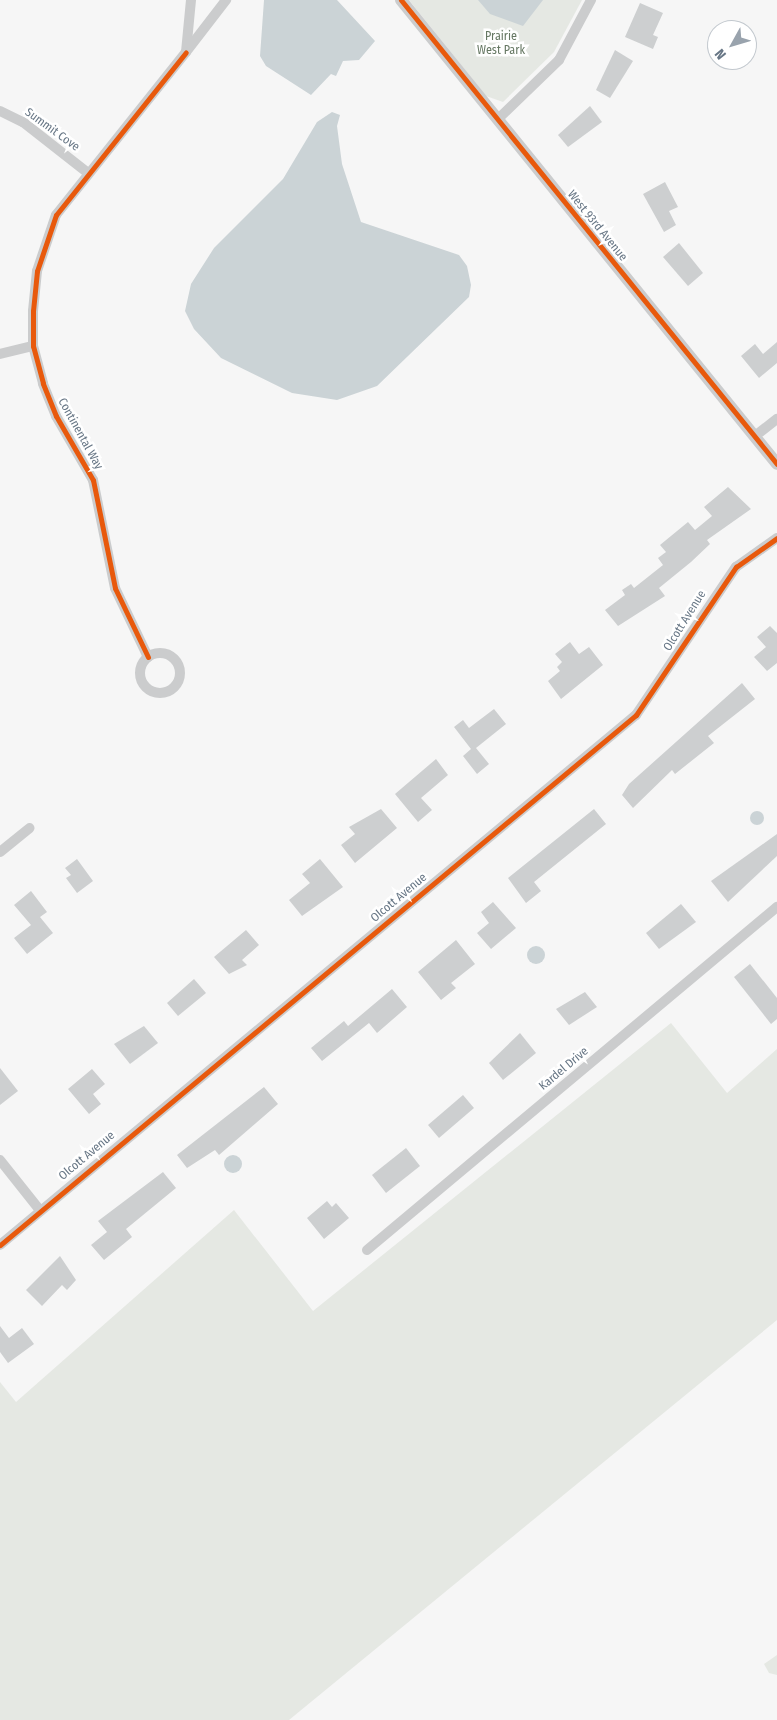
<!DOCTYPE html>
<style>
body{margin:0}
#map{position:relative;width:777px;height:1720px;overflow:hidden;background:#f6f6f6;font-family:"Fira Sans Condensed",sans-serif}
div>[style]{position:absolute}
.green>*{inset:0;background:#e5e8e3}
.water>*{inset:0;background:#cbd3d6}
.round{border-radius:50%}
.building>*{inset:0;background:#cdcfd0}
.minor>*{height:10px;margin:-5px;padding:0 5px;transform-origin:5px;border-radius:5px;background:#cbcccd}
.minor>.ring{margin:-5px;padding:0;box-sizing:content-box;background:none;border:10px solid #cbcccd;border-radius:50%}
.tertiary>*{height:12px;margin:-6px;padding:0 6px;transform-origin:6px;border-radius:6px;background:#cbcccd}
.cycleway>*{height:5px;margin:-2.5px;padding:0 2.5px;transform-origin:2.5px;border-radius:2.5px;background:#e8590c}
span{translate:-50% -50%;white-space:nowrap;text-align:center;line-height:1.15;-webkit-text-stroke:5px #fff;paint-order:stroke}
.park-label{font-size:12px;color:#657762}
.street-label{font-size:12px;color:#677685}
.north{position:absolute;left:707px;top:20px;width:50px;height:50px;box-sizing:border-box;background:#fff;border:1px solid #c2c8ce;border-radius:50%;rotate:231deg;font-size:14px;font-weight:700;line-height:20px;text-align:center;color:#677685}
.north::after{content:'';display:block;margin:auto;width:18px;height:22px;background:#99a3ad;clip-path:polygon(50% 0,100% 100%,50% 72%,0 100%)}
</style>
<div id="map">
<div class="green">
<div style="clip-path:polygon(409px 0,582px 0,554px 52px,503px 102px,486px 96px)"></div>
<div style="clip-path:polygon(671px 1023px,727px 1093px,777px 1049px,777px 1320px,289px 1720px,0 1720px,0 1382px,16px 1402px,234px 1210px,313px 1311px)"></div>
<div style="clip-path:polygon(777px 1655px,777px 1675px,769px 1673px,764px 1664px)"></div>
</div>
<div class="water">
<div style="clip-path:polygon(264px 0,337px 0,375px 41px,359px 60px,343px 61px,336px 76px,331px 74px,311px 95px,266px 66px,260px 56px)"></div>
<div style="clip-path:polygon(478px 0,543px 0,523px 26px,490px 14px)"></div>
<div style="clip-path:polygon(332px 112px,340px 115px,337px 126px,342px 164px,361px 222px,459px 255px,467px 266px,471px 285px,469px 297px,377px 386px,337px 400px,292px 393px,221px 358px,194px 329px,185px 311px,191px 284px,214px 248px,283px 179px,317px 122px)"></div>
<div class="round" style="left:750px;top:811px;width:14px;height:14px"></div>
<div class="round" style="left:527px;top:946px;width:18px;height:18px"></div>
<div class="round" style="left:224px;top:1155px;width:18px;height:18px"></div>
</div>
<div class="building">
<div style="clip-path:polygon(640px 3px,663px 13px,653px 35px,658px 37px,653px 49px,625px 37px)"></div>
<div style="clip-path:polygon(615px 50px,633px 61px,610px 98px,596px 90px)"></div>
<div style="clip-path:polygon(590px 106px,602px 122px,568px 147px,558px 135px)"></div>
<div style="clip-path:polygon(665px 182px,678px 207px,669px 211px,676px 225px,664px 232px,643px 194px)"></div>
<div style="clip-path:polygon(679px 243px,703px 273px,688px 286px,663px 257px)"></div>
<div style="clip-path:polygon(777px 342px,777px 363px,759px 378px,741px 356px,755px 344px,763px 354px)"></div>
<div style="clip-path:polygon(728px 487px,751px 509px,707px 540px,710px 544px,691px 562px,659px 588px,665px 596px,618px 626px,605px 610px,625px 595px,622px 590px,631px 584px,634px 588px,663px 565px,658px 558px,666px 552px,660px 545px,688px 522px,695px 530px,712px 516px,704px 507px)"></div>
<div style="clip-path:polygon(770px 626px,777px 633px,777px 663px,767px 671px,754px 657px,766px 647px,757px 637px)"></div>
<div style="clip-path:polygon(570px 642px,579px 654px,589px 647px,603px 665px,561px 699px,548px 681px,560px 671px,557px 667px,562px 662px,555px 654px)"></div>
<div style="clip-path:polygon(742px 683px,755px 699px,708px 736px,714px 743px,675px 774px,672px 770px,633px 808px,622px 795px,629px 784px)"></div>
<div style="clip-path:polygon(494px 709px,506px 724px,476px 748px,489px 764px,477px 774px,463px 756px,471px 749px,454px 727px,463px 720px,469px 728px)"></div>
<div style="clip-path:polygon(436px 759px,448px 775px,421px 798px,432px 810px,418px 822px,395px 794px)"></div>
<div style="clip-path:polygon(381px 809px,397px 828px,355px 863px,341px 845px,355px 834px,349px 827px)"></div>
<div style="clip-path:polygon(594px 809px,606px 824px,534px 882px,541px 891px,526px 903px,508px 878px)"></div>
<div style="clip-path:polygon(777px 834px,777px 856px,728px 902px,711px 881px)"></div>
<div style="clip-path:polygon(77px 859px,93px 881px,77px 893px,66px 878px,71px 875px,65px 868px)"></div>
<div style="clip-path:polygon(320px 859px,343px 887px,302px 916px,289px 900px,310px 883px,302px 874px)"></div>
<div style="clip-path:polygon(31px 891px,47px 912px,40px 917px,53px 933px,27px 954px,14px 938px,31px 925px,14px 905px)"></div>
<div style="clip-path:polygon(493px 902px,516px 928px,491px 949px,477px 933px,489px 923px,481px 912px)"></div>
<div style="clip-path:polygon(681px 904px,696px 922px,659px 949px,646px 933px)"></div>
<div style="clip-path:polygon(246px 930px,259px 945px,242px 960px,247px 965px,229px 974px,214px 957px)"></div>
<div style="clip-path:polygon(456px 940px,475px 964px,451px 983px,456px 988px,441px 1000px,418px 972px)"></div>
<div style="clip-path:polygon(750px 964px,777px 998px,777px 1019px,771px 1024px,734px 977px)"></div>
<div style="clip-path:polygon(194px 979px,206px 993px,178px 1016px,167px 1003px)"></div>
<div style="clip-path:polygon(392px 989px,407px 1007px,377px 1033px,369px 1023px,322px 1061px,311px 1048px,344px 1021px,348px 1026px)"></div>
<div style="clip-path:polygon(585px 992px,597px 1007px,569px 1025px,556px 1009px)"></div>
<div style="clip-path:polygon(144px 1026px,158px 1043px,130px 1064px,114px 1044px)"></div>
<div style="clip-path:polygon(520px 1033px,536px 1053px,503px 1080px,489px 1063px)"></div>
<div style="clip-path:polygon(0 1068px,18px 1091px,0 1105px)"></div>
<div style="clip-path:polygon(92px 1069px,105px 1084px,93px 1094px,101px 1104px,89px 1114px,68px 1089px)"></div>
<div style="clip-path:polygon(264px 1087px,278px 1104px,219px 1155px,215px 1150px,187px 1168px,177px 1155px)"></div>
<div style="clip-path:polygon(463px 1095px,474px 1108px,439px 1138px,428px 1125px)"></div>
<div style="clip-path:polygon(406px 1148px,420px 1166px,386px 1193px,372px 1175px)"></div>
<div style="clip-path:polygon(163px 1172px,176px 1188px,126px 1229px,132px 1237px,104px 1260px,91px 1245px,107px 1232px,98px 1221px)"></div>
<div style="clip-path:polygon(327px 1201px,332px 1207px,336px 1203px,349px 1218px,324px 1239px,307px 1218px)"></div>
<div style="clip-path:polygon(60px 1256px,76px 1280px,67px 1290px,62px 1285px,42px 1306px,26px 1290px)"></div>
<div style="clip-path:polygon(0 1326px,9px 1338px,22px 1328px,34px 1344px,8px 1363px,0 1352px)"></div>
</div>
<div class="minor">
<div style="left:191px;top:0;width:52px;rotate:95.5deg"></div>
<div style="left:186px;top:52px;width:66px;rotate:-52.4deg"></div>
<div style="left:0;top:111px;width:25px;rotate:26deg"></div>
<div style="left:23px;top:122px;width:83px;rotate:38.1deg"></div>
<div style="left:498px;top:119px;width:85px;rotate:-44deg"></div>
<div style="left:559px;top:60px;width:68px;rotate:-61.9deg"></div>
<div style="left:0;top:354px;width:34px;rotate:-14deg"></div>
<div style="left:755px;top:436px;width:28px;rotate:-38deg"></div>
<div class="ring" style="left:140px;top:653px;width:30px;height:30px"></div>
<div style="left:148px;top:657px;width:76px;rotate:-115.6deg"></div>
<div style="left:115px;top:588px;width:110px;rotate:-101.5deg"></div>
<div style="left:93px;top:480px;width:74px;rotate:-120deg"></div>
<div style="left:56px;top:416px;width:35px;rotate:-112deg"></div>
<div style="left:43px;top:383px;width:38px;rotate:-105deg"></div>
<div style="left:33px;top:346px;width:35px;rotate:-90deg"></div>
<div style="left:33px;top:311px;width:40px;rotate:-84.3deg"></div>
<div style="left:37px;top:271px;width:59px;rotate:-71.3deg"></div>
<div style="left:56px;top:215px;width:208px;rotate:-51.4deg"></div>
<div style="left:0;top:852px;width:38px;rotate:-39deg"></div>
<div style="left:0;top:1160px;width:63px;rotate:51.5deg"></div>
<div style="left:0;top:1245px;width:828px;rotate:-39.81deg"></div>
<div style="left:636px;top:715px;width:179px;rotate:-56deg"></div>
<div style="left:736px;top:567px;width:50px;rotate:-35.3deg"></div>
<div style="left:367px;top:1250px;width:535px;rotate:-39.92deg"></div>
</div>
<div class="tertiary">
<div style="left:401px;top:0;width:597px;rotate:50.98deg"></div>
</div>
<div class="cycleway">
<div style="left:401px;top:0;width:597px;rotate:50.98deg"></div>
<div style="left:148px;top:657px;width:76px;rotate:-115.6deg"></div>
<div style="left:115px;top:588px;width:110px;rotate:-101.5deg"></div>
<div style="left:93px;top:480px;width:74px;rotate:-120deg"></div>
<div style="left:56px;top:416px;width:35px;rotate:-112deg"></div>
<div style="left:43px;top:383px;width:38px;rotate:-105deg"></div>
<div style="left:33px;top:346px;width:35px;rotate:-90deg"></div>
<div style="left:33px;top:311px;width:40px;rotate:-84.3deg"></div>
<div style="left:37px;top:271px;width:59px;rotate:-71.3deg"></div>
<div style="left:56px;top:215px;width:208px;rotate:-51.4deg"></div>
<div style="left:0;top:1245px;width:828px;rotate:-39.81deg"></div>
<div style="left:636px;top:715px;width:179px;rotate:-56deg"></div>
<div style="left:736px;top:567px;width:50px;rotate:-35.3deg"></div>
</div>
<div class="park-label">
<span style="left:501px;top:44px">Prairie<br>West Park</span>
</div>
<div class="street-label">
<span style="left:52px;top:130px;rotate:36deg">Summit Cove</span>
<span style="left:597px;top:226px;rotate:51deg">West 93rd Avenue</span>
<span style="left:80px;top:434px;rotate:61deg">Continental Way</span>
<span style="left:685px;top:621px;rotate:-58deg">Olcott Avenue</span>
<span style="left:399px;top:898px;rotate:-40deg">Olcott Avenue</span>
<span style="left:564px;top:1069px;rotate:-40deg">Kardel Drive</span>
<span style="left:87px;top:1156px;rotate:-40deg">Olcott Avenue</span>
</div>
<div class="north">N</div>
</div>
